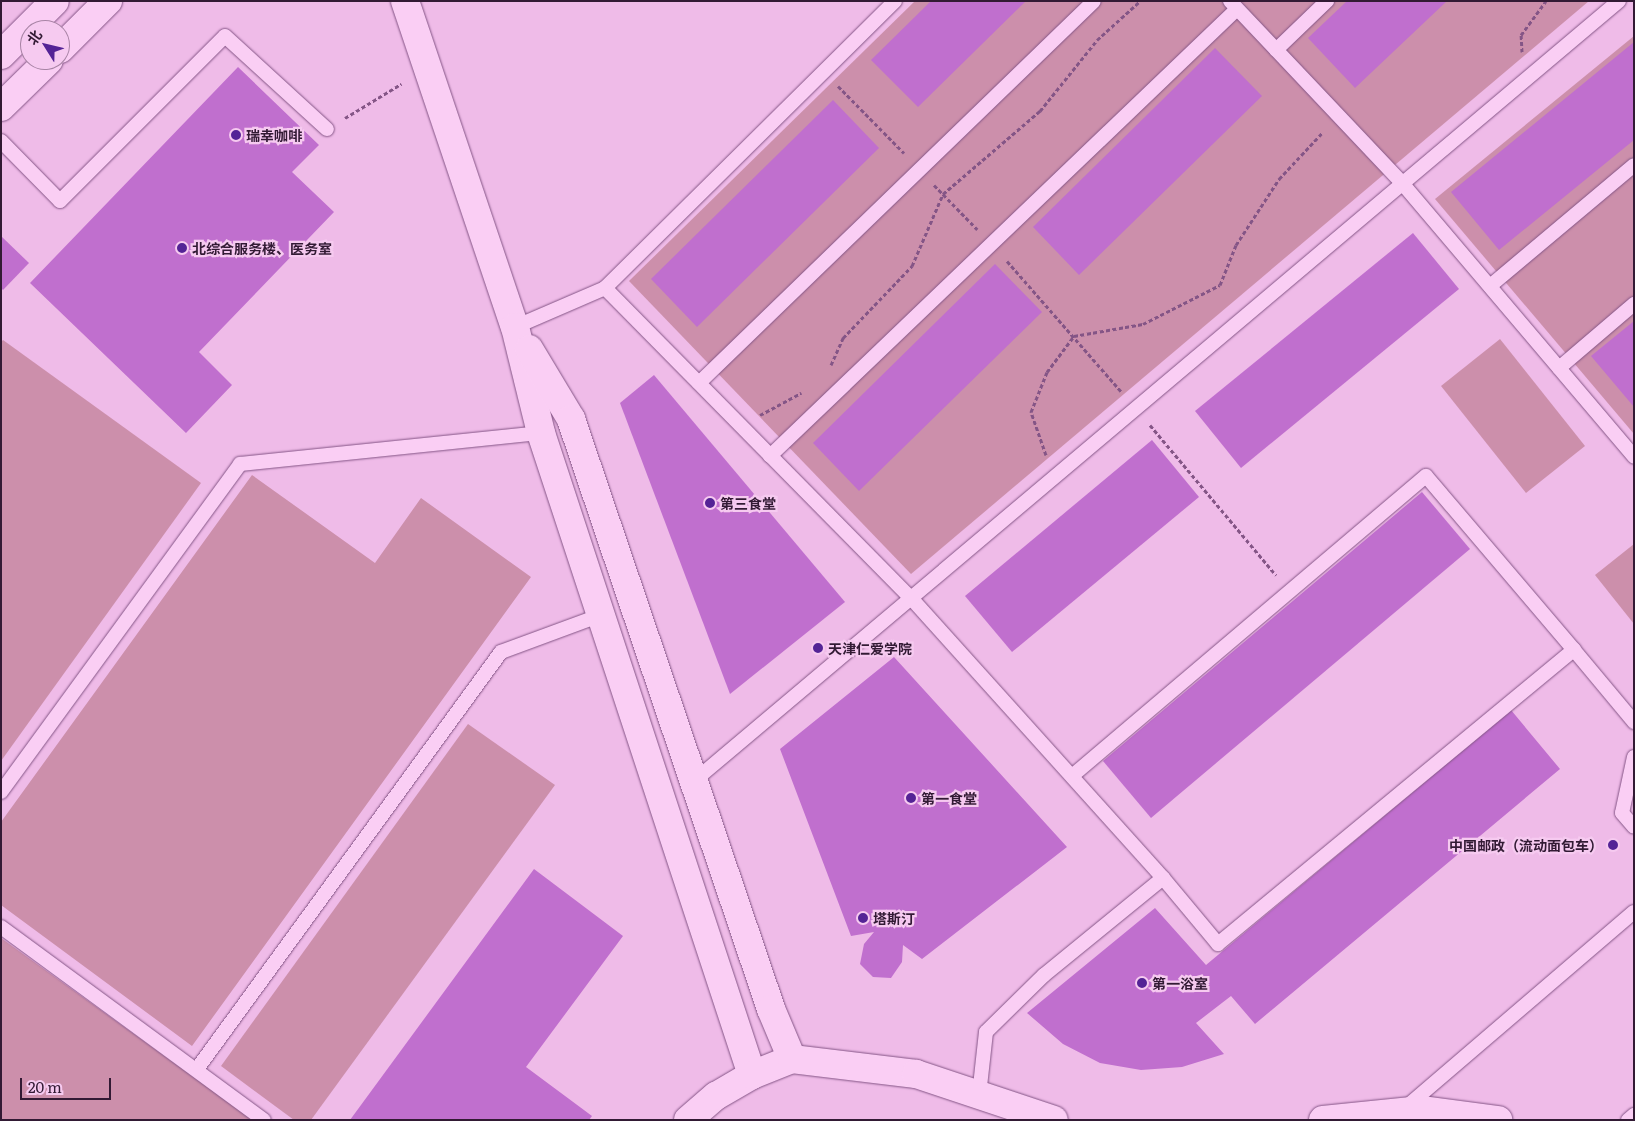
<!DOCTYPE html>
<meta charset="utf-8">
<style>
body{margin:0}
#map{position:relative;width:1635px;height:1121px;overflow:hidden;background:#efbbe8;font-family:Literata,"Noto Sans SC",serif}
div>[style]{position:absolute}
.green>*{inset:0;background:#cc8fab}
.building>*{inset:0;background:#c06fce}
.path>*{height:3px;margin-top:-1.5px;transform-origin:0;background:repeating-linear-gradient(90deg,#845586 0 4px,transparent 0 6.5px)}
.roads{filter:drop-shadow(0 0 1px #845586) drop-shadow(0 0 1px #845586)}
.lane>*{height:14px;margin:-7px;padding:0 7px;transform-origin:7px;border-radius:7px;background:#facef4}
.street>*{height:28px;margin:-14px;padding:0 14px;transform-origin:14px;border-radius:14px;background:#facef4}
.secondary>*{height:28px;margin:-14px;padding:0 14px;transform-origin:14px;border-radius:14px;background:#facef4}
.dots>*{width:14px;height:14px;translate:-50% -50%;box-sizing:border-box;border:2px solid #f6caf0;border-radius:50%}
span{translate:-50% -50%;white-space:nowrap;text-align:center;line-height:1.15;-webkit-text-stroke:4.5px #f6caf0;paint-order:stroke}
.poi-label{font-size:14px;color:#321a34;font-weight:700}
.left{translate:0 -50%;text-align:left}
.right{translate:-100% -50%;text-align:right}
.frame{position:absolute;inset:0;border:2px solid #321a34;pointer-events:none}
.north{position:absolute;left:20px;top:20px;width:50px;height:50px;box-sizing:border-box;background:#f6caf0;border:1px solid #a884a5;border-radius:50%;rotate:306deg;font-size:14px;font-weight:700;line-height:20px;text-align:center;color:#321a34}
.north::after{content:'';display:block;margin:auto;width:18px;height:22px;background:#542396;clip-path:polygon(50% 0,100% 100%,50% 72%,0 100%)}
.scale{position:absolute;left:20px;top:1078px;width:91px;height:22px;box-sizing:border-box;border:2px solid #321a34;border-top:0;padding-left:6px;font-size:15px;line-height:18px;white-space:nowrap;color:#321a34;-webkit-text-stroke:4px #f6caf0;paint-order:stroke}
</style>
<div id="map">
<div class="green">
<div style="clip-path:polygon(915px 1px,1589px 1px,911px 574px,629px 281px)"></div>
<div style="clip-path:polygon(1634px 36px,1634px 434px,1435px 199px)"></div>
<div style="clip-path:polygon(1500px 339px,1585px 446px,1526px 493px,1441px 386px)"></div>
<div style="clip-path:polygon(3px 340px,201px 483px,1px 761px,1px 342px)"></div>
<div style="clip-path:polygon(252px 475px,375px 563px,421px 498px,531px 577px,192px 1046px,1px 905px,1px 822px)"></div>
<div style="clip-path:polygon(1634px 544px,1634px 624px,1595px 575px)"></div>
<div style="clip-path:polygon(468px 724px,555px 785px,311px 1120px,294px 1120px,221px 1066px)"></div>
<div style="clip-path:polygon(1px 938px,253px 1120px,1px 1120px)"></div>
</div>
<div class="building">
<div style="clip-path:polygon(931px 1px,1026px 1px,918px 107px,871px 60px)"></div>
<div style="clip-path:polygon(1347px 1px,1447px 1px,1355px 88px,1308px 38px)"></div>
<div style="clip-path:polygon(1634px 42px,1634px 140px,1499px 250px,1451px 192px)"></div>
<div style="clip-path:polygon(1215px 48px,1262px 96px,1079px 275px,1033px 227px)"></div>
<div style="clip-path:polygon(238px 67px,319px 145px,292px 172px,334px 212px,199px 352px,232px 385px,186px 433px,30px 283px)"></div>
<div style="clip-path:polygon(833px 100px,879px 148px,697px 327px,651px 279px)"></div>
<div style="clip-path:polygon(1413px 233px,1459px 289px,1241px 468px,1195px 411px)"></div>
<div style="clip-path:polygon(1px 236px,29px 263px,3px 290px,1px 288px)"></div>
<div style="clip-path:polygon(995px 264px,1042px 312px,859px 491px,813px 443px)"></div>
<div style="clip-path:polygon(1634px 321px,1634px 407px,1591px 356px)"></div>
<div style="clip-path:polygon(654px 375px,845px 602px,730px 694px,620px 403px)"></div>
<div style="clip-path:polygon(1152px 440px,1199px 497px,1012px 652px,965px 596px)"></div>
<div style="clip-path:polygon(1422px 492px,1470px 549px,1151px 818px,1103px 761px)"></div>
<div style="clip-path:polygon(894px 657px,1067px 847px,922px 959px,903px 945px,902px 962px,891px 978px,873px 977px,860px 964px,864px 944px,874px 932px,851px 936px,780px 749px)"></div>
<div style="clip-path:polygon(1511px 710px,1560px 769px,1255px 1024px,1231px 996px,1196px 1023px,1224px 1054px,1182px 1067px,1141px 1070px,1100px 1063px,1063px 1044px,1027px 1013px,1155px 908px,1206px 965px)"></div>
<div style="clip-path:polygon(534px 869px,623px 936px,526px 1067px,592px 1116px,589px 1120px,350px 1120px)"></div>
</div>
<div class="path">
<div style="left:1522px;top:52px;width:17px;rotate:-93deg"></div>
<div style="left:1521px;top:35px;width:42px;rotate:-53.7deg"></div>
<div style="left:838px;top:86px;width:94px;rotate:45.4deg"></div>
<div style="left:345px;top:118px;width:66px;rotate:-31.3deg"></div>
<div style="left:934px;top:185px;width:62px;rotate:45.7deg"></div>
<div style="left:1007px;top:261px;width:173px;rotate:48.8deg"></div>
<div style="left:831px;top:365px;width:30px;rotate:-66deg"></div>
<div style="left:843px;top:338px;width:100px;rotate:-46.2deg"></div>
<div style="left:912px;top:266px;width:78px;rotate:-66.7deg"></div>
<div style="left:943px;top:194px;width:128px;rotate:-40.6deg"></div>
<div style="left:1040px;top:111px;width:91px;rotate:-51.2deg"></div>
<div style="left:1097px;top:40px;width:58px;rotate:-42.2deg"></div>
<div style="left:760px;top:415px;width:47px;rotate:-28.2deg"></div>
<div style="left:1150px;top:425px;width:196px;rotate:50deg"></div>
<div style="left:1046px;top:455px;width:46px;rotate:-109.2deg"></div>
<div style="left:1031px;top:412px;width:43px;rotate:-68.2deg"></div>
<div style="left:1047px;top:372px;width:45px;rotate:-53.1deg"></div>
<div style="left:1074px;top:336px;width:70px;rotate:-9.9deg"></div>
<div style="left:1143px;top:324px;width:86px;rotate:-26.9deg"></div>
<div style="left:1220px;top:285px;width:43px;rotate:-68.2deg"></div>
<div style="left:1236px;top:245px;width:79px;rotate:-56.9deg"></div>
<div style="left:1279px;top:179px;width:64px;rotate:-46.9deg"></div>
</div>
<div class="roads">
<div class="lane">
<div style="left:1230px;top:1px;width:250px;rotate:46.6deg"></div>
<div style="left:1402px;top:183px;width:359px;rotate:49.7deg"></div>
<div style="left:1276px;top:50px;width:71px;rotate:-43.9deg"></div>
<div style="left:1px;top:141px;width:84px;rotate:45.5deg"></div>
<div style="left:60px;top:201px;width:233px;rotate:-45deg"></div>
<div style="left:225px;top:36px;width:138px;rotate:42.4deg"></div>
<div style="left:1490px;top:286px;width:188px;rotate:-40deg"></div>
<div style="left:605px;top:288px;width:436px;rotate:45.4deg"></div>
<div style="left:911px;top:598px;width:377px;rotate:48deg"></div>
<div style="left:1163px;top:878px;width:154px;rotate:140.8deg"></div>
<div style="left:1044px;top:975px;width:81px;rotate:135.5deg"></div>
<div style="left:986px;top:1032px;width:63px;rotate:96.3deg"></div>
<div style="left:515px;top:327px;width:98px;rotate:-23.4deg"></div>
<div style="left:605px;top:288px;width:408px;rotate:-44.7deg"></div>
<div style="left:1559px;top:368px;width:99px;rotate:-40.5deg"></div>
<div style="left:699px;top:383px;width:549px;rotate:-44.04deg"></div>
<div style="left:770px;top:456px;width:646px;rotate:-43.75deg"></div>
<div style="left:1634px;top:757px;width:57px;rotate:102.1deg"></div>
<div style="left:1622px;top:813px;width:18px;rotate:49deg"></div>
<div style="left:1072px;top:776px;width:464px;rotate:-40.3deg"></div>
<div style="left:1426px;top:476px;width:228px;rotate:49.6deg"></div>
<div style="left:694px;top:781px;width:1210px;rotate:-40.14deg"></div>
<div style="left:1px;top:792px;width:406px;rotate:-53.9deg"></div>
<div style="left:240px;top:464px;width:303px;rotate:-5.9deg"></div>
<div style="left:1163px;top:878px;width:86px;rotate:50.2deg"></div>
<div style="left:1218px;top:944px;width:462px;rotate:-39.6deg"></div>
<div style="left:1574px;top:650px;width:94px;rotate:50.2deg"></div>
<div style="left:1px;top:927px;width:326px;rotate:36.3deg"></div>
<div style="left:197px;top:1069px;width:516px;rotate:-53.91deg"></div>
<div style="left:501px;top:652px;width:107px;rotate:-20.3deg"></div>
<div style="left:1405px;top:1108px;width:301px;rotate:-40.6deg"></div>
<div style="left:1628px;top:1120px;width:8px;rotate:-40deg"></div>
</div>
<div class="street">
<div style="left:405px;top:1px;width:344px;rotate:71.4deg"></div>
<div style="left:515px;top:327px;width:109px;rotate:76.2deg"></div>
<div style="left:541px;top:433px;width:676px;rotate:71.81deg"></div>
<div style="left:529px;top:349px;width:82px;rotate:59deg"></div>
<div style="left:571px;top:419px;width:623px;rotate:71.27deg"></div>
<div style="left:771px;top:1009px;width:54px;rotate:67.2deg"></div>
<div style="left:688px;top:1120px;width:37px;rotate:-41deg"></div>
<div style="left:716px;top:1096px;width:42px;rotate:-30.3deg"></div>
<div style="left:752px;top:1075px;width:43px;rotate:-21.8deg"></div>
<div style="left:792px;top:1059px;width:125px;rotate:6.9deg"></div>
<div style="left:916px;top:1074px;width:145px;rotate:18.4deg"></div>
<div style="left:1323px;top:1120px;width:99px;rotate:-5.8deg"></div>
<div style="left:1421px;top:1110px;width:78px;rotate:7.4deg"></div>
</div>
<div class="secondary">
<div style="left:60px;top:49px;width:68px;rotate:-45deg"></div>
<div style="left:1px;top:55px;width:76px;rotate:-45deg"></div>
<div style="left:1px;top:107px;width:67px;rotate:-44.4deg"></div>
</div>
</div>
<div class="dots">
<div style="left:236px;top:135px;background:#542396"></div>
<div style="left:182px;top:248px;background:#542396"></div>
<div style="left:710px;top:503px;background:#542396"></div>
<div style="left:818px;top:648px;background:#542396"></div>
<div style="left:911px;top:798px;background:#542396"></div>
<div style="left:1613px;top:845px;background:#542396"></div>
<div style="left:863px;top:918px;background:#542396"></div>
<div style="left:1142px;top:983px;background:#542396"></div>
</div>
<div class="poi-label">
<span class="left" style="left:246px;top:135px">瑞幸咖啡</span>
<span class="left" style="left:192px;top:248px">北综合服务楼、医务室</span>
<span class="left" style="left:720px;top:503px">第三食堂</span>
<span class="left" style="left:828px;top:648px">天津仁爱学院</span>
<span class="left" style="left:921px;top:798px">第一食堂</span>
<span class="right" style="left:1603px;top:845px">中国邮政（流动面包车）</span>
<span class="left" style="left:873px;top:918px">塔斯汀</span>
<span class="left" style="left:1152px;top:983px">第一浴室</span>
</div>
<div class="frame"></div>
<div class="north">北</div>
<div class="scale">20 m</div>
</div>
